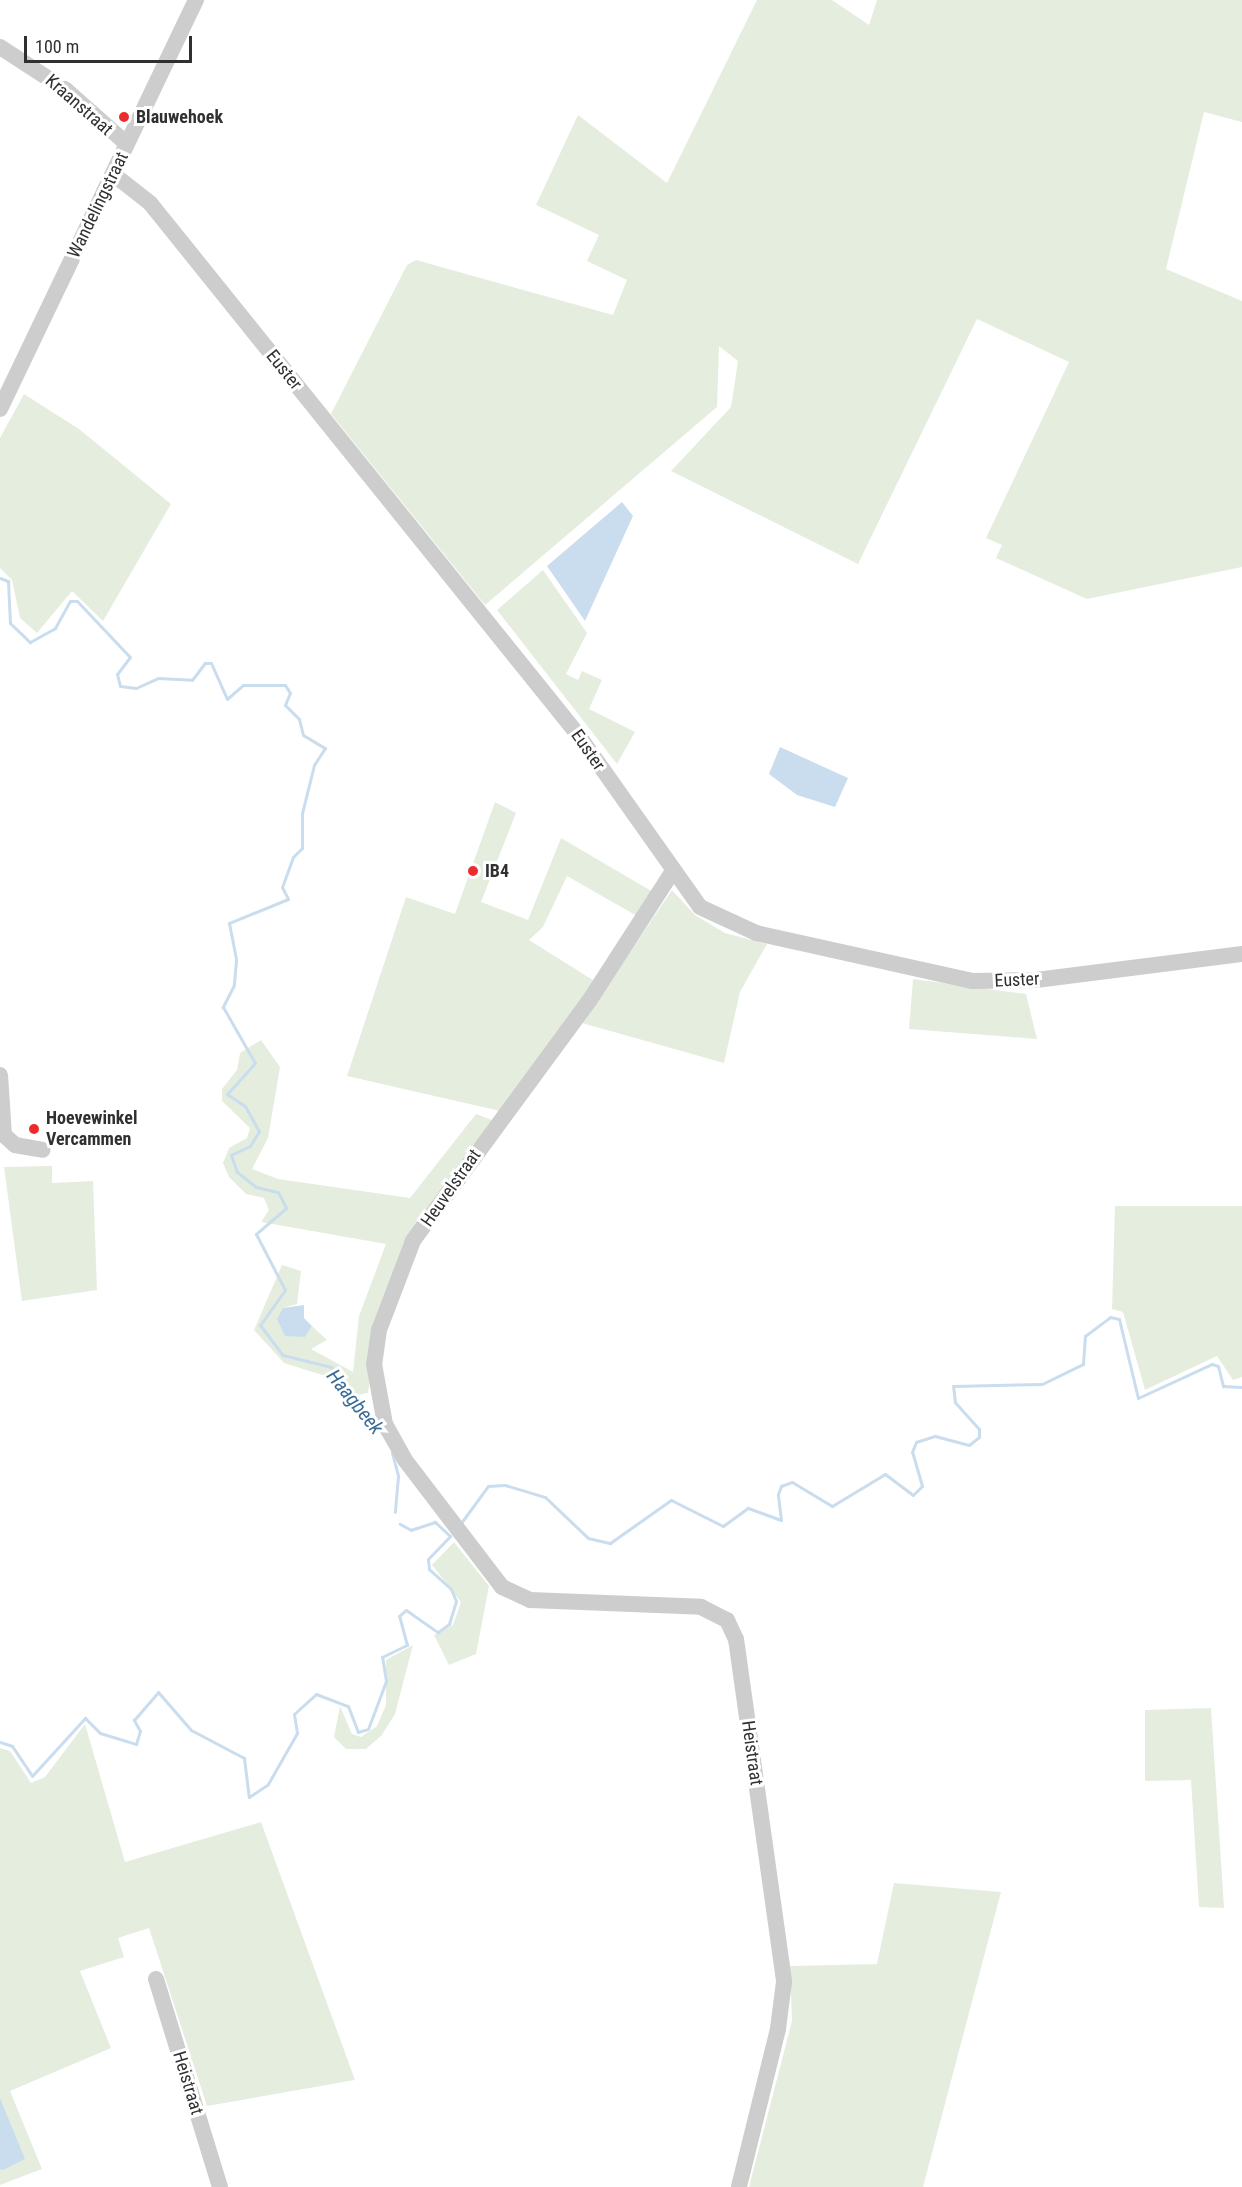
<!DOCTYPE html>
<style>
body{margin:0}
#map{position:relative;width:1242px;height:2187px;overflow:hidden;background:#fff;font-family:"Roboto Condensed",sans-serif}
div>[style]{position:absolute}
.green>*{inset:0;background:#e5eede}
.water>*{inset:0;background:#c9ddee}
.stream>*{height:3px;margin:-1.5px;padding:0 1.5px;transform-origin:1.5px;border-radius:1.5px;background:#c9ddee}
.minor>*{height:16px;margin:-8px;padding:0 8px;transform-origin:8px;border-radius:8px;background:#cdcdcd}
.dots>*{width:16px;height:16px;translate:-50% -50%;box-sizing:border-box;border:3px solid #fff;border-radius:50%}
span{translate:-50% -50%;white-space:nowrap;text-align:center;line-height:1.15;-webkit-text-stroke:6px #fff;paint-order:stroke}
.street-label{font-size:18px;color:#303030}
.poi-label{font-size:18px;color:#303030;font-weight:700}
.left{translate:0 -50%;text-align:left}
.water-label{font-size:20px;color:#396c97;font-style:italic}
.scale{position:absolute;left:24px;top:36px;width:168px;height:27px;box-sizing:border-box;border:3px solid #303030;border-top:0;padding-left:8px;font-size:18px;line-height:21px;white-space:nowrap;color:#303030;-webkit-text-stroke:4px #fff;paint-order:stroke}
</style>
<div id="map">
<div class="green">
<div style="clip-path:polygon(757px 0,832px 0,869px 25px,877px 0,1242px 0,1242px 122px,1204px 112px,1166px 269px,1242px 301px,1242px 567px,1087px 599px,996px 558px,1002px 545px,986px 538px,1069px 362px,977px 319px,858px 564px,671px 471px,731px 407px,738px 361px,719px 346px,717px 407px,485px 605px,331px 414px,407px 265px,416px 260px,613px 315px,627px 280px,587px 261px,599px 235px,536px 205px,578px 115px,667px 183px)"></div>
<div style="clip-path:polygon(24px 394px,79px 429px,171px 504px,103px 621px,72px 591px,37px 633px,20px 618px,12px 580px,0 568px,0 438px)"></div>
<div style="clip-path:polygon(543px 570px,587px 633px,566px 674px,578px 680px,582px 671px,602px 680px,589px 709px,635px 732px,617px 764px,497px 610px)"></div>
<div style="clip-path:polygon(495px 802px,516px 813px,481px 902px,528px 920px,561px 838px,653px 892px,637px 916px,567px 876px,543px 927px,529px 940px,596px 982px,500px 1111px,347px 1076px,406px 897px,455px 914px)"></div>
<div style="clip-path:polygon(672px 890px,695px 915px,725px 933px,767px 944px,740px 992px,724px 1063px,582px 1023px)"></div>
<div style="clip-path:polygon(913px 979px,1026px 994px,1037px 1039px,909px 1029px)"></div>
<div style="clip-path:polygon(261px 1040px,280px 1067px,268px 1138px,252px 1169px,278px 1179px,410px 1198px,476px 1114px,492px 1120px,381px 1307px,368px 1393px,340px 1398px,335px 1379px,284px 1363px,254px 1330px,282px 1265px,301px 1271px,297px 1304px,283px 1308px,305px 1337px,312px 1326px,327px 1340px,311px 1349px,353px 1372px,359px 1316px,386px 1244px,261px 1222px,269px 1210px,264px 1198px,246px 1194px,229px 1177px,223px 1163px,229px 1148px,247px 1138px,250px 1128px,222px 1101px,222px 1089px,237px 1070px,240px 1053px)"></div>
<div style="clip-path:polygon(52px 1166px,52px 1183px,93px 1181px,97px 1290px,22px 1301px,4px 1167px)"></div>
<div style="clip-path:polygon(1115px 1206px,1242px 1206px,1242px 1377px,1233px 1380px,1217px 1356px,1145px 1390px,1123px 1312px,1112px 1309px)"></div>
<div style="clip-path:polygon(454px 1542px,489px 1586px,476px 1654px,449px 1665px,434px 1635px,453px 1625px,461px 1602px,432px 1565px)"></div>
<div style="clip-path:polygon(413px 1645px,395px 1714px,381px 1736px,366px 1749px,346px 1749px,334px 1737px,340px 1706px,352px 1734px,361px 1737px,377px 1726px,386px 1705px,386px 1660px)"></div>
<div style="clip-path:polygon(1211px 1708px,1224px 1908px,1199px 1907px,1191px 1780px,1145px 1781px,1145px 1710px)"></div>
<div style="clip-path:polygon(85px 1724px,125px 1862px,261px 1822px,355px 2080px,207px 2106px,149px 1928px,118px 1938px,124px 1957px,80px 1971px,111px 2048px,10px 2091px,42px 2169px,0 2185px,0 1748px,10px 1751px,31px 1783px,45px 1777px)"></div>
<div style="clip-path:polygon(894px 1883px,1001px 1892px,923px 2187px,749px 2187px,792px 2021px,790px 1966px,877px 1964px)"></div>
</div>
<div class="water">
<div style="clip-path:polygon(622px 502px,633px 516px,585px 621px,547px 566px)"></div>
<div style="clip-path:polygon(780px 747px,848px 778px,835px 807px,797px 795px,769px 774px)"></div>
<div style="clip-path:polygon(304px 1305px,304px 1318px,312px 1326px,305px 1337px,285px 1336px,277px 1319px,283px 1308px)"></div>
<div style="clip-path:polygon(0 2098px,25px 2159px,3px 2170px,0 2169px)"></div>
</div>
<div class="stream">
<div style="left:0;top:578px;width:9px;rotate:21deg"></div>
<div style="left:8px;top:581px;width:42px;rotate:87.3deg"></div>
<div style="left:10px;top:623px;width:28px;rotate:44deg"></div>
<div style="left:30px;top:642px;width:29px;rotate:-29deg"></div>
<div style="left:55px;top:628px;width:31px;rotate:-61deg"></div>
<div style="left:70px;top:601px;width:7px"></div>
<div style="left:77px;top:601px;width:77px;rotate:46.6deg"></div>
<div style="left:130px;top:657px;width:21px;rotate:127deg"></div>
<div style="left:117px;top:674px;width:12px;rotate:76deg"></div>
<div style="left:120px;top:686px;width:16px;rotate:7deg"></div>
<div style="left:136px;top:688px;width:24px;rotate:-24deg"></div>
<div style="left:158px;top:678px;width:34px;rotate:3deg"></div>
<div style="left:192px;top:680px;width:21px;rotate:-53deg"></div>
<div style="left:205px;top:663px;width:6px"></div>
<div style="left:211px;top:663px;width:39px;rotate:66deg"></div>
<div style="left:227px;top:699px;width:21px;rotate:-41deg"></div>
<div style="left:243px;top:685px;width:42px"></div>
<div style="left:285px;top:685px;width:9px;rotate:58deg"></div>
<div style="left:290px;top:693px;width:13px;rotate:113deg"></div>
<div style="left:285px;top:705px;width:20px;rotate:45deg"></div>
<div style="left:299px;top:719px;width:16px;rotate:76deg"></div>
<div style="left:303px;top:735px;width:26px;rotate:31deg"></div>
<div style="left:325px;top:748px;width:20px;rotate:123deg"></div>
<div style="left:314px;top:765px;width:49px;rotate:104deg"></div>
<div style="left:302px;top:813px;width:35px;rotate:90deg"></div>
<div style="left:302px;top:848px;width:13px;rotate:135deg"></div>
<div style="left:293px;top:857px;width:32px;rotate:110deg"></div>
<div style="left:282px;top:887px;width:13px;rotate:63deg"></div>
<div style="left:288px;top:899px;width:64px;rotate:157.9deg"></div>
<div style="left:229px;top:923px;width:38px;rotate:79deg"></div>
<div style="left:236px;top:960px;width:25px;rotate:95deg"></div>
<div style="left:234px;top:985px;width:25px;rotate:117deg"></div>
<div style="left:223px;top:1007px;width:64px;rotate:60.3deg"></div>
<div style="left:255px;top:1063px;width:42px;rotate:132.1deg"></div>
<div style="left:227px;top:1094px;width:22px;rotate:34deg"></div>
<div style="left:245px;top:1106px;width:29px;rotate:61deg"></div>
<div style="left:259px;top:1131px;width:17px;rotate:121deg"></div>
<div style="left:250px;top:1146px;width:21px;rotate:155deg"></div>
<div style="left:231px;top:1155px;width:18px;rotate:71deg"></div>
<div style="left:237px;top:1172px;width:24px;rotate:38deg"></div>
<div style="left:256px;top:1187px;width:23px;rotate:13deg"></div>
<div style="left:278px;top:1192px;width:18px;rotate:63deg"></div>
<div style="left:286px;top:1208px;width:40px;rotate:139deg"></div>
<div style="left:256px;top:1234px;width:63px;rotate:62.6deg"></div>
<div style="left:285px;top:1290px;width:43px;rotate:125.5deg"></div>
<div style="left:260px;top:1325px;width:38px;rotate:53deg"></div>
<div style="left:283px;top:1355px;width:49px;rotate:14deg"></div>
<div style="left:331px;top:1367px;width:85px;rotate:52.2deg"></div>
<div style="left:392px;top:1453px;width:24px;rotate:75deg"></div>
<div style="left:398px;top:1476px;width:36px;rotate:95deg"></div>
<div style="left:461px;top:1523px;width:46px;rotate:-53.9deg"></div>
<div style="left:488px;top:1486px;width:17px;rotate:-3deg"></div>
<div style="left:505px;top:1485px;width:42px;rotate:16.7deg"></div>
<div style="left:545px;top:1497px;width:59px;rotate:43.6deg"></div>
<div style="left:588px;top:1538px;width:23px;rotate:13deg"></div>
<div style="left:610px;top:1543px;width:75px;rotate:-35.2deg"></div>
<div style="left:671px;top:1500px;width:58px;rotate:26.6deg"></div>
<div style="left:723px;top:1526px;width:31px;rotate:-36deg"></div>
<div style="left:748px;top:1508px;width:35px;rotate:20deg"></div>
<div style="left:781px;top:1520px;width:26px;rotate:-97deg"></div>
<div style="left:778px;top:1494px;width:9px;rotate:-69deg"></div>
<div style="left:781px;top:1486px;width:12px;rotate:-20deg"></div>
<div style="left:792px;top:1482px;width:47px;rotate:31deg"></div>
<div style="left:832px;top:1506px;width:62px;rotate:-31.1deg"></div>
<div style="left:885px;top:1474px;width:35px;rotate:37deg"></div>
<div style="left:913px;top:1495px;width:13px;rotate:-45deg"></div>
<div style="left:922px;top:1486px;width:35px;rotate:-106deg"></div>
<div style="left:912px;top:1452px;width:11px;rotate:-68deg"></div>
<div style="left:916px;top:1442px;width:20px;rotate:-18deg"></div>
<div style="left:935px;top:1436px;width:35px;rotate:15deg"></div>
<div style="left:969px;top:1445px;width:13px;rotate:-39deg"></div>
<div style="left:979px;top:1437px;width:8px;rotate:-90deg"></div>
<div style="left:979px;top:1429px;width:36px;rotate:-132deg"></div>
<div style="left:955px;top:1402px;width:16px;rotate:-97deg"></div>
<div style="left:953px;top:1386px;width:89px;rotate:-1.3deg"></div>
<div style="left:1042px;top:1384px;width:46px;rotate:-26deg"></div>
<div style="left:1083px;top:1364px;width:28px;rotate:-86deg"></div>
<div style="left:1085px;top:1336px;width:31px;rotate:-37deg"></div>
<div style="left:1110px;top:1317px;width:9px;rotate:13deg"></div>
<div style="left:1119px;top:1319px;width:81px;rotate:76.5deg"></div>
<div style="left:1138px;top:1398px;width:81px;rotate:-24.7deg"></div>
<div style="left:1212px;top:1364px;width:6px;rotate:18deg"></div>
<div style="left:1218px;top:1366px;width:21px;rotate:76deg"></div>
<div style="left:1223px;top:1386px;width:19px;rotate:3deg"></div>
<div style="left:0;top:1742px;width:13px;rotate:18deg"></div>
<div style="left:12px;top:1746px;width:36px;rotate:56deg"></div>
<div style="left:32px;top:1776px;width:79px;rotate:-47.6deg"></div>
<div style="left:85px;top:1718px;width:21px;rotate:45deg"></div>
<div style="left:100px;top:1733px;width:38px;rotate:17deg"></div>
<div style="left:136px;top:1744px;width:14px;rotate:-73deg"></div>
<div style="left:140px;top:1731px;width:13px;rotate:-119deg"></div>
<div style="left:134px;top:1720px;width:37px;rotate:-49deg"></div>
<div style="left:158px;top:1692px;width:50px;rotate:49deg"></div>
<div style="left:191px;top:1730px;width:60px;rotate:27.8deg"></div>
<div style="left:244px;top:1758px;width:39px;rotate:83deg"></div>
<div style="left:249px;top:1797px;width:23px;rotate:-34deg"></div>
<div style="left:268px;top:1784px;width:59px;rotate:-60.4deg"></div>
<div style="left:297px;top:1733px;width:19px;rotate:-99deg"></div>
<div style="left:294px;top:1714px;width:30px;rotate:-42deg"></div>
<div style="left:316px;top:1694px;width:34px;rotate:21deg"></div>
<div style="left:348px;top:1706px;width:28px;rotate:69deg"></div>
<div style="left:358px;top:1732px;width:10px;rotate:-17deg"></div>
<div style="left:368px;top:1729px;width:51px;rotate:-69.4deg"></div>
<div style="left:386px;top:1681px;width:24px;rotate:-99deg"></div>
<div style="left:382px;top:1657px;width:28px;rotate:-26deg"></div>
<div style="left:407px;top:1645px;width:30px;rotate:-105deg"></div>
<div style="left:399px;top:1616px;width:9px;rotate:-41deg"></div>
<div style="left:406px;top:1610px;width:39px;rotate:35deg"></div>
<div style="left:438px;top:1632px;width:14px;rotate:-36deg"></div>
<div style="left:449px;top:1624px;width:24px;rotate:-73deg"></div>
<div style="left:456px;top:1601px;width:13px;rotate:-113deg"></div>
<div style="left:451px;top:1589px;width:30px;rotate:-138deg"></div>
<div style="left:429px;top:1569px;width:10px;rotate:-96deg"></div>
<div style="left:428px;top:1559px;width:32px;rotate:-46deg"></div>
<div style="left:450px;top:1536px;width:21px;rotate:-137deg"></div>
<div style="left:435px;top:1522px;width:25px;rotate:162deg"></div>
<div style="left:411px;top:1530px;width:13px;rotate:-151deg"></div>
</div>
<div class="minor">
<div style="left:0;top:47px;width:79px;rotate:33.1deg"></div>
<div style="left:66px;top:90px;width:81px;rotate:41.5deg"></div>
<div style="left:113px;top:174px;width:47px;rotate:38.1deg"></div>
<div style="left:150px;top:203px;width:684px;rotate:51.17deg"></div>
<div style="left:579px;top:736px;width:209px;rotate:54.7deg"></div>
<div style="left:700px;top:907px;width:62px;rotate:24.9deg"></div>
<div style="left:756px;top:933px;width:221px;rotate:12.5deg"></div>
<div style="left:972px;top:981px;width:64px;rotate:-0.9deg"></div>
<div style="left:1036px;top:980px;width:208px;rotate:-7.2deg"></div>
<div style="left:0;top:409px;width:454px;rotate:-64.4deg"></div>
<div style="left:671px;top:874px;width:151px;rotate:122.8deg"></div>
<div style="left:589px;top:1001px;width:298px;rotate:126.3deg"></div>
<div style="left:413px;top:1241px;width:95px;rotate:110.9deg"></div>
<div style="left:379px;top:1330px;width:34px;rotate:98deg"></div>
<div style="left:374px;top:1364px;width:61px;rotate:79.6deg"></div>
<div style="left:385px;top:1424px;width:41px;rotate:60.9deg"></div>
<div style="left:405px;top:1460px;width:160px;rotate:52.6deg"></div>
<div style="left:502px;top:1587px;width:31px;rotate:25deg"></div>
<div style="left:530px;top:1600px;width:171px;rotate:2.3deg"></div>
<div style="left:701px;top:1607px;width:29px;rotate:27deg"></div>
<div style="left:727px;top:1620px;width:21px;rotate:65deg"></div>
<div style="left:736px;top:1639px;width:346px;rotate:82deg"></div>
<div style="left:784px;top:1982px;width:47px;rotate:97.3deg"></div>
<div style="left:778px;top:2029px;width:163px;rotate:103.9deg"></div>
<div style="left:0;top:1075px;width:60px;rotate:86.2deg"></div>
<div style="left:4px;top:1135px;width:15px;rotate:42deg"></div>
<div style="left:15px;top:1145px;width:28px;rotate:10deg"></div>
<div style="left:156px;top:1979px;width:218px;rotate:72.9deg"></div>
</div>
<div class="dots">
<div style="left:124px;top:117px;background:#ee2b2c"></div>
<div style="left:473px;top:871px;background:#ee2b2c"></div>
<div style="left:34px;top:1129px;background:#ee2b2c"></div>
</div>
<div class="street-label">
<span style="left:79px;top:105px;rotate:41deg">Kraanstraat</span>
<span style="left:98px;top:205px;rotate:-64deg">Wandelingstraat</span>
<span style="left:284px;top:370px;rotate:51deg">Euster</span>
<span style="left:588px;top:750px;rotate:55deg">Euster</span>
<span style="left:1017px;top:980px;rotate:-3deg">Euster</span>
<span style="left:451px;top:1188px;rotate:-55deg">Heuvelstraat</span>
<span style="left:752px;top:1753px;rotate:82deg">Heistraat</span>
<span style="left:188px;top:2083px;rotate:73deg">Heistraat</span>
</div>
<div class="poi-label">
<span class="left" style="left:136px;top:117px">Blauwehoek</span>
<span class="left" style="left:485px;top:871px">IB4</span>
<span class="left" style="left:46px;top:1129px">Hoevewinkel<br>Vercammen</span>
</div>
<div class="water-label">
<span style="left:355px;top:1402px;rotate:51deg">Haagbeek</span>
</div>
<div class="scale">100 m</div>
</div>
